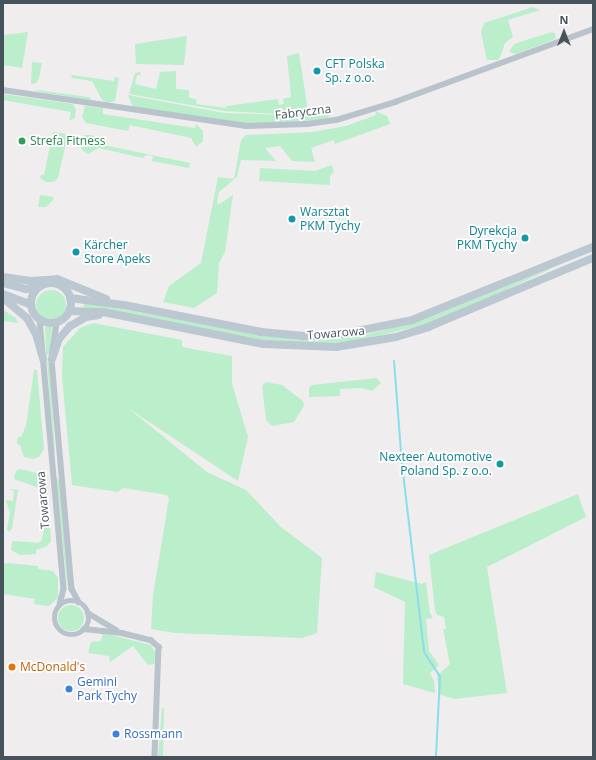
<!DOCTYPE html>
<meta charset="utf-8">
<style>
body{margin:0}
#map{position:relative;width:596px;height:760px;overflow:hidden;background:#f0edee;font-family:"Open Sans",sans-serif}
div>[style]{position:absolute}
.green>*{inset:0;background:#bbeecb}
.round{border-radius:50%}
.stream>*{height:2px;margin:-1px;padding:0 1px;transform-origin:1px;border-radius:1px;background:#88dfeb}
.street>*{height:5.5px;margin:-2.75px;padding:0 2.75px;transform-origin:2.75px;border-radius:2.75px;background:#b9c3cb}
.street>.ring{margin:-2.75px;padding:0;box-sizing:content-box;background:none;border:5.5px solid #b9c3cb;border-radius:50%}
.secondary>*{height:8px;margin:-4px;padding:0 4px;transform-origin:4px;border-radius:4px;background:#bbc8d2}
.secondary>.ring{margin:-4px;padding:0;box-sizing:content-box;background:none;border:8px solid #bbc8d2;border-radius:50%}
.dots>*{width:11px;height:11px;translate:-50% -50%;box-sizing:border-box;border:2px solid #fff;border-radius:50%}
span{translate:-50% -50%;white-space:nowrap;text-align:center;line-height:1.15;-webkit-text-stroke:3.5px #fff;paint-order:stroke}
.culture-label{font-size:12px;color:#0d838f}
.left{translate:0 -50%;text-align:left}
.right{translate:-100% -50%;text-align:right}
.street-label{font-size:12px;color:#46535b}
.leisure-label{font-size:12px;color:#27864d}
.food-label{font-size:12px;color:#c56008}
.shop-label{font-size:12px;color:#366cbe}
.frame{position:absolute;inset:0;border:4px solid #46535b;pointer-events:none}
.north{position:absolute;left:544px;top:12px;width:40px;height:40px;-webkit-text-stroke:3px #fff;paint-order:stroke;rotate:0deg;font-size:11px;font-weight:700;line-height:16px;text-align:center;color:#46535b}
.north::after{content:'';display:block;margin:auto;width:14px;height:18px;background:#46535b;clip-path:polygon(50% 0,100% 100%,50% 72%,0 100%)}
</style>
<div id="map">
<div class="green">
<div style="clip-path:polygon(533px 7px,540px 10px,508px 20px,513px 37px,505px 43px,499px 60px,487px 60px,481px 32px,484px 23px)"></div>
<div style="clip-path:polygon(28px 32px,22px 68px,3px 65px,3px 35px)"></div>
<div style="clip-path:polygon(552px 32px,556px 34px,555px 39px,516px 54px,509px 52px,514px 44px)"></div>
<div style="clip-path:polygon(187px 36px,184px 65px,136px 64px,135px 44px)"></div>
<div style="clip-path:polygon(299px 53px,308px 111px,278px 114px,224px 111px,129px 94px,135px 73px,141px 72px,140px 75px,137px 75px,135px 84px,156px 89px,160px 72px,176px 71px,176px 89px,189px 90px,189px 98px,196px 99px,197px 104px,226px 108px,226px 106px,278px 99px,279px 105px,284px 104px,283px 99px,291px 97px,287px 56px)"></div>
<div style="clip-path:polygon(32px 62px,42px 63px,39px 78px,36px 83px,31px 84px)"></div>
<div style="clip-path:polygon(72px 75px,114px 81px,114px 77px,119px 78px,115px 101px,107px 103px,102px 100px,92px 81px,71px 78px)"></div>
<div style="clip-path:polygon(37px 90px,89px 97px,91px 98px,90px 100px,35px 91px)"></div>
<div style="clip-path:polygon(3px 94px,73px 104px,76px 110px,75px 118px,69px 121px,71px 112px,3px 100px)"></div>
<div style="clip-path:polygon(128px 95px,224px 113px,291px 115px,333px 111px,328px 118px,314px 120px,274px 124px,240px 123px,133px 107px)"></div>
<div style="clip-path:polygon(85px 106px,103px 108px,103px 114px,195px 128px,196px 124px,203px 131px,203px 141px,196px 147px,191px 138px,130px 125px,128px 131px,86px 123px,82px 117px)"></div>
<div style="clip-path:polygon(375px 111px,387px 116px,390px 124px,335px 144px,334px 140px,311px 148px,315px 162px,292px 161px,280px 146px,265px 148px,276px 161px,241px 160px,237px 177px,219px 192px,217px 201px,218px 205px,233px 195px,225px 252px,219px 263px,217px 293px,194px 308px,163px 302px,169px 286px,201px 263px,218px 177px,234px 179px,241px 140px,246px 135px,312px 132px,346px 126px,376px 115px)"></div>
<div style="clip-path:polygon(53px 132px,67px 134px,66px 143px,58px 178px,54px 182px,46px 182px,40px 178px,41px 175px,44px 175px)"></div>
<div style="clip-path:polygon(85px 135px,92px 135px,103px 145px,190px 163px,189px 168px,152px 161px,153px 156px,146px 155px,143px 158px,99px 148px,88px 154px,81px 149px,82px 137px)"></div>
<div style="clip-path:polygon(332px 165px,334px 172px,330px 176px,330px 185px,259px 181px,260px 168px,315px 171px)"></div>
<div style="clip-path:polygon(40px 195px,54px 197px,53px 200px,46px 207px,38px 207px)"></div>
<div style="clip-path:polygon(557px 266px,500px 293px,423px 325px,361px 340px,324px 344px,269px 341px,83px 307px,85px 302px,269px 337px,324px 339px,360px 336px,423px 320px)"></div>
<div class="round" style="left:36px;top:290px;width:30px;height:30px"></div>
<div style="clip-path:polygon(3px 310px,16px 318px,18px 323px,3px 321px)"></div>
<div style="clip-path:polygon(93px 323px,182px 340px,182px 347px,232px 356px,232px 383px,248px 437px,238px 481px,128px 408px,207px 472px,246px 490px,281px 527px,322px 558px,317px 633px,302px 638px,175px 633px,151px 629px,153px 595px,169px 498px,167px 495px,123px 488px,118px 492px,72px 485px,62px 377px,63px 347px,80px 328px)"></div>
<div style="clip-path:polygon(45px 327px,52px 327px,50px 355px,46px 355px)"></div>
<div style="clip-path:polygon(47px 362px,50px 362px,55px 452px,54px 451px)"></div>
<div style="clip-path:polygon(34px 370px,37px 370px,44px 449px,39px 457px,33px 459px,24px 457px,20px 445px,17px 444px,18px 437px,21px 437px,26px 426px)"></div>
<div style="clip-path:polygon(377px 378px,381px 383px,372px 391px,361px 388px,340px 389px,340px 396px,309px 397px,309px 388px,312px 385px)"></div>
<div style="clip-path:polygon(266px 382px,282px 385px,303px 401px,304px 406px,294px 422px,272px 426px,266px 420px,262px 386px)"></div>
<div style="clip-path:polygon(20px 469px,41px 474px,47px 481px,51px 541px,47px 546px,36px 550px,36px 554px,20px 555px,11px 550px,12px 542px,15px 541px,38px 543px,42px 540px,48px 508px,47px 500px,37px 487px,14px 479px,16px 471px)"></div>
<div style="clip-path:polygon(56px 476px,60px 482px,70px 586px,67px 586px)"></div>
<div style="clip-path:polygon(8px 489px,18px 490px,12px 529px,9px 532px,7px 529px,10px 513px,6px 500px,13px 501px,14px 491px)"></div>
<div style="clip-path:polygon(578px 494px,586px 517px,487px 567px,507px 693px,454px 699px,439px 694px,437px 676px,450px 664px,443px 629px,446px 629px,444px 617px,437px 615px,435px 610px,429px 555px)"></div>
<div style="clip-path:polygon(8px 563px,38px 566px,38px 569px,53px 571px,58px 578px,58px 598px,49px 606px,34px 604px,35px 599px,3px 594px,3px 564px)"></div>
<div style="clip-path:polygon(376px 572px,422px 584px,426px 582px,430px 613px,433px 618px,426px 619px,429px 651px,439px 665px,430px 673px,434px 681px,435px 693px,403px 684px,405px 602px,374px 587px)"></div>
<div class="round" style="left:58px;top:605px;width:26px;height:26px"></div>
<div style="clip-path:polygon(103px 633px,151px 645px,156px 654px,154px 664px,148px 665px,133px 646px,110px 662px,109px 656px,88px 653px,91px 642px,101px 641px)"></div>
<div style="clip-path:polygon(162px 708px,164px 708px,163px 757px,158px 757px)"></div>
</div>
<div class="stream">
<div style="left:394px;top:361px;width:103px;rotate:85.6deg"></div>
<div style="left:402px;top:464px;width:189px;rotate:83.3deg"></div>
<div style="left:424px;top:652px;width:30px;rotate:57deg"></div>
<div style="left:440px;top:677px;width:80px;rotate:92.9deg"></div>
</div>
<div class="street">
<div style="left:3px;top:90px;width:246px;rotate:8.4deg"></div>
<div style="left:246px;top:126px;width:61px;rotate:-1.9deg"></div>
<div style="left:307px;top:124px;width:30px;rotate:-8deg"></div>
<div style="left:337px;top:120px;width:61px;rotate:-17.2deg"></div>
<div style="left:395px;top:102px;width:211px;rotate:-20.2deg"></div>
<div style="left:40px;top:320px;width:270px;rotate:84.9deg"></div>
<div style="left:64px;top:589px;width:16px;rotate:104deg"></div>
<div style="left:57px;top:323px;width:36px;rotate:98deg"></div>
<div style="left:52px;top:359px;width:59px;rotate:85.2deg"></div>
<div style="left:57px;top:418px;width:172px;rotate:85deg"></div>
<div style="left:72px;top:589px;width:15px;rotate:62deg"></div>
<div class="ring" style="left:55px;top:601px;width:28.5px;height:28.5px"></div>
<div style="left:88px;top:613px;width:33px;rotate:31deg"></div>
<div style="left:84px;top:629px;width:38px;rotate:6deg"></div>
<div style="left:122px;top:633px;width:30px;rotate:14deg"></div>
<div style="left:151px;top:640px;width:11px;rotate:41deg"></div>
<div style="left:159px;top:647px;width:110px;rotate:92.1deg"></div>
</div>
<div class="secondary">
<div style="left:3px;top:277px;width:28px;rotate:8deg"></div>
<div style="left:31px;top:281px;width:26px;rotate:-4deg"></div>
<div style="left:57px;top:279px;width:53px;rotate:22.2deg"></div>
<div style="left:3px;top:283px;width:24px;rotate:15deg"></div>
<div style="left:26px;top:289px;width:11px;rotate:-5deg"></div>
<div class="ring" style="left:31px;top:283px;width:32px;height:32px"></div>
<div style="left:3px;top:294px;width:30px;rotate:21deg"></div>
<div style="left:3px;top:298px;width:31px;rotate:40deg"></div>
<div style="left:27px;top:318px;width:18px;rotate:61deg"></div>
<div style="left:36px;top:334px;width:26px;rotate:74deg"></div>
<div style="left:70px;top:298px;width:54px;rotate:7.4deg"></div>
<div style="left:124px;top:305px;width:140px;rotate:11.1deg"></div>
<div style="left:261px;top:332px;width:43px;rotate:5.3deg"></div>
<div style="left:304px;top:336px;width:38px;rotate:-3deg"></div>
<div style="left:342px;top:334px;width:71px;rotate:-11.3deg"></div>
<div style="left:412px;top:320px;width:195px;rotate:-22deg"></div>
<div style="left:69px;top:311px;width:34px;rotate:2deg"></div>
<div style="left:103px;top:312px;width:163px;rotate:11.3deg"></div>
<div style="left:263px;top:344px;width:73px;rotate:2.4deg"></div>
<div style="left:336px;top:347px;width:61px;rotate:-9.5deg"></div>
<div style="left:396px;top:337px;width:34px;rotate:-17deg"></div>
<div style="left:428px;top:327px;width:179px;rotate:-22.7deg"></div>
<div style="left:52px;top:359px;width:21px;rotate:-71deg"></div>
<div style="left:59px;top:339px;width:17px;rotate:-50deg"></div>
<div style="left:70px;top:326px;width:18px;rotate:-29deg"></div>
<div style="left:86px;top:317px;width:13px;rotate:-9deg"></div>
</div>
<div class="dots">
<div style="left:317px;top:71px;background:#0f9aa8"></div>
<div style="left:22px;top:141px;background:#2e9e5b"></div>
<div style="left:292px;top:219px;background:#0f9aa8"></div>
<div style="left:525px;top:238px;background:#0f9aa8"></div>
<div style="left:76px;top:252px;background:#0f9aa8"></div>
<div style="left:500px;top:464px;background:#0f9aa8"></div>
<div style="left:12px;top:667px;background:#e8710a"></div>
<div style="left:69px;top:689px;background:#3f7fe0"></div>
<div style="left:116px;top:734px;background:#3f7fe0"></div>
</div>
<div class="culture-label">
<span class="left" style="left:325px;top:71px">CFT Polska<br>Sp. z o.o.</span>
<span class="left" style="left:300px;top:219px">Warsztat<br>PKM Tychy</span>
<span class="right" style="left:517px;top:238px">Dyrekcja<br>PKM Tychy</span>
<span class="left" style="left:84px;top:252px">Kärcher<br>Store Apeks</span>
<span class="right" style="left:492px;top:464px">Nexteer Automotive<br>Poland Sp. z o.o.</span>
</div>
<div class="street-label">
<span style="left:303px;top:112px;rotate:-7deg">Fabryczna</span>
<span style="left:336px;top:333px;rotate:-5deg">Towarowa</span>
<span style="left:43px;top:500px;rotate:-95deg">Towarowa</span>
</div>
<div class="leisure-label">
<span class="left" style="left:30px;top:141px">Strefa Fitness</span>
</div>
<div class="food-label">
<span class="left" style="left:20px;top:667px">McDonald's</span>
</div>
<div class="shop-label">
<span class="left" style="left:77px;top:689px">Gemini<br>Park Tychy</span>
<span class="left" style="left:124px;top:734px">Rossmann</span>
</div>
<div class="frame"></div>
<div class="north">N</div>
</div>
